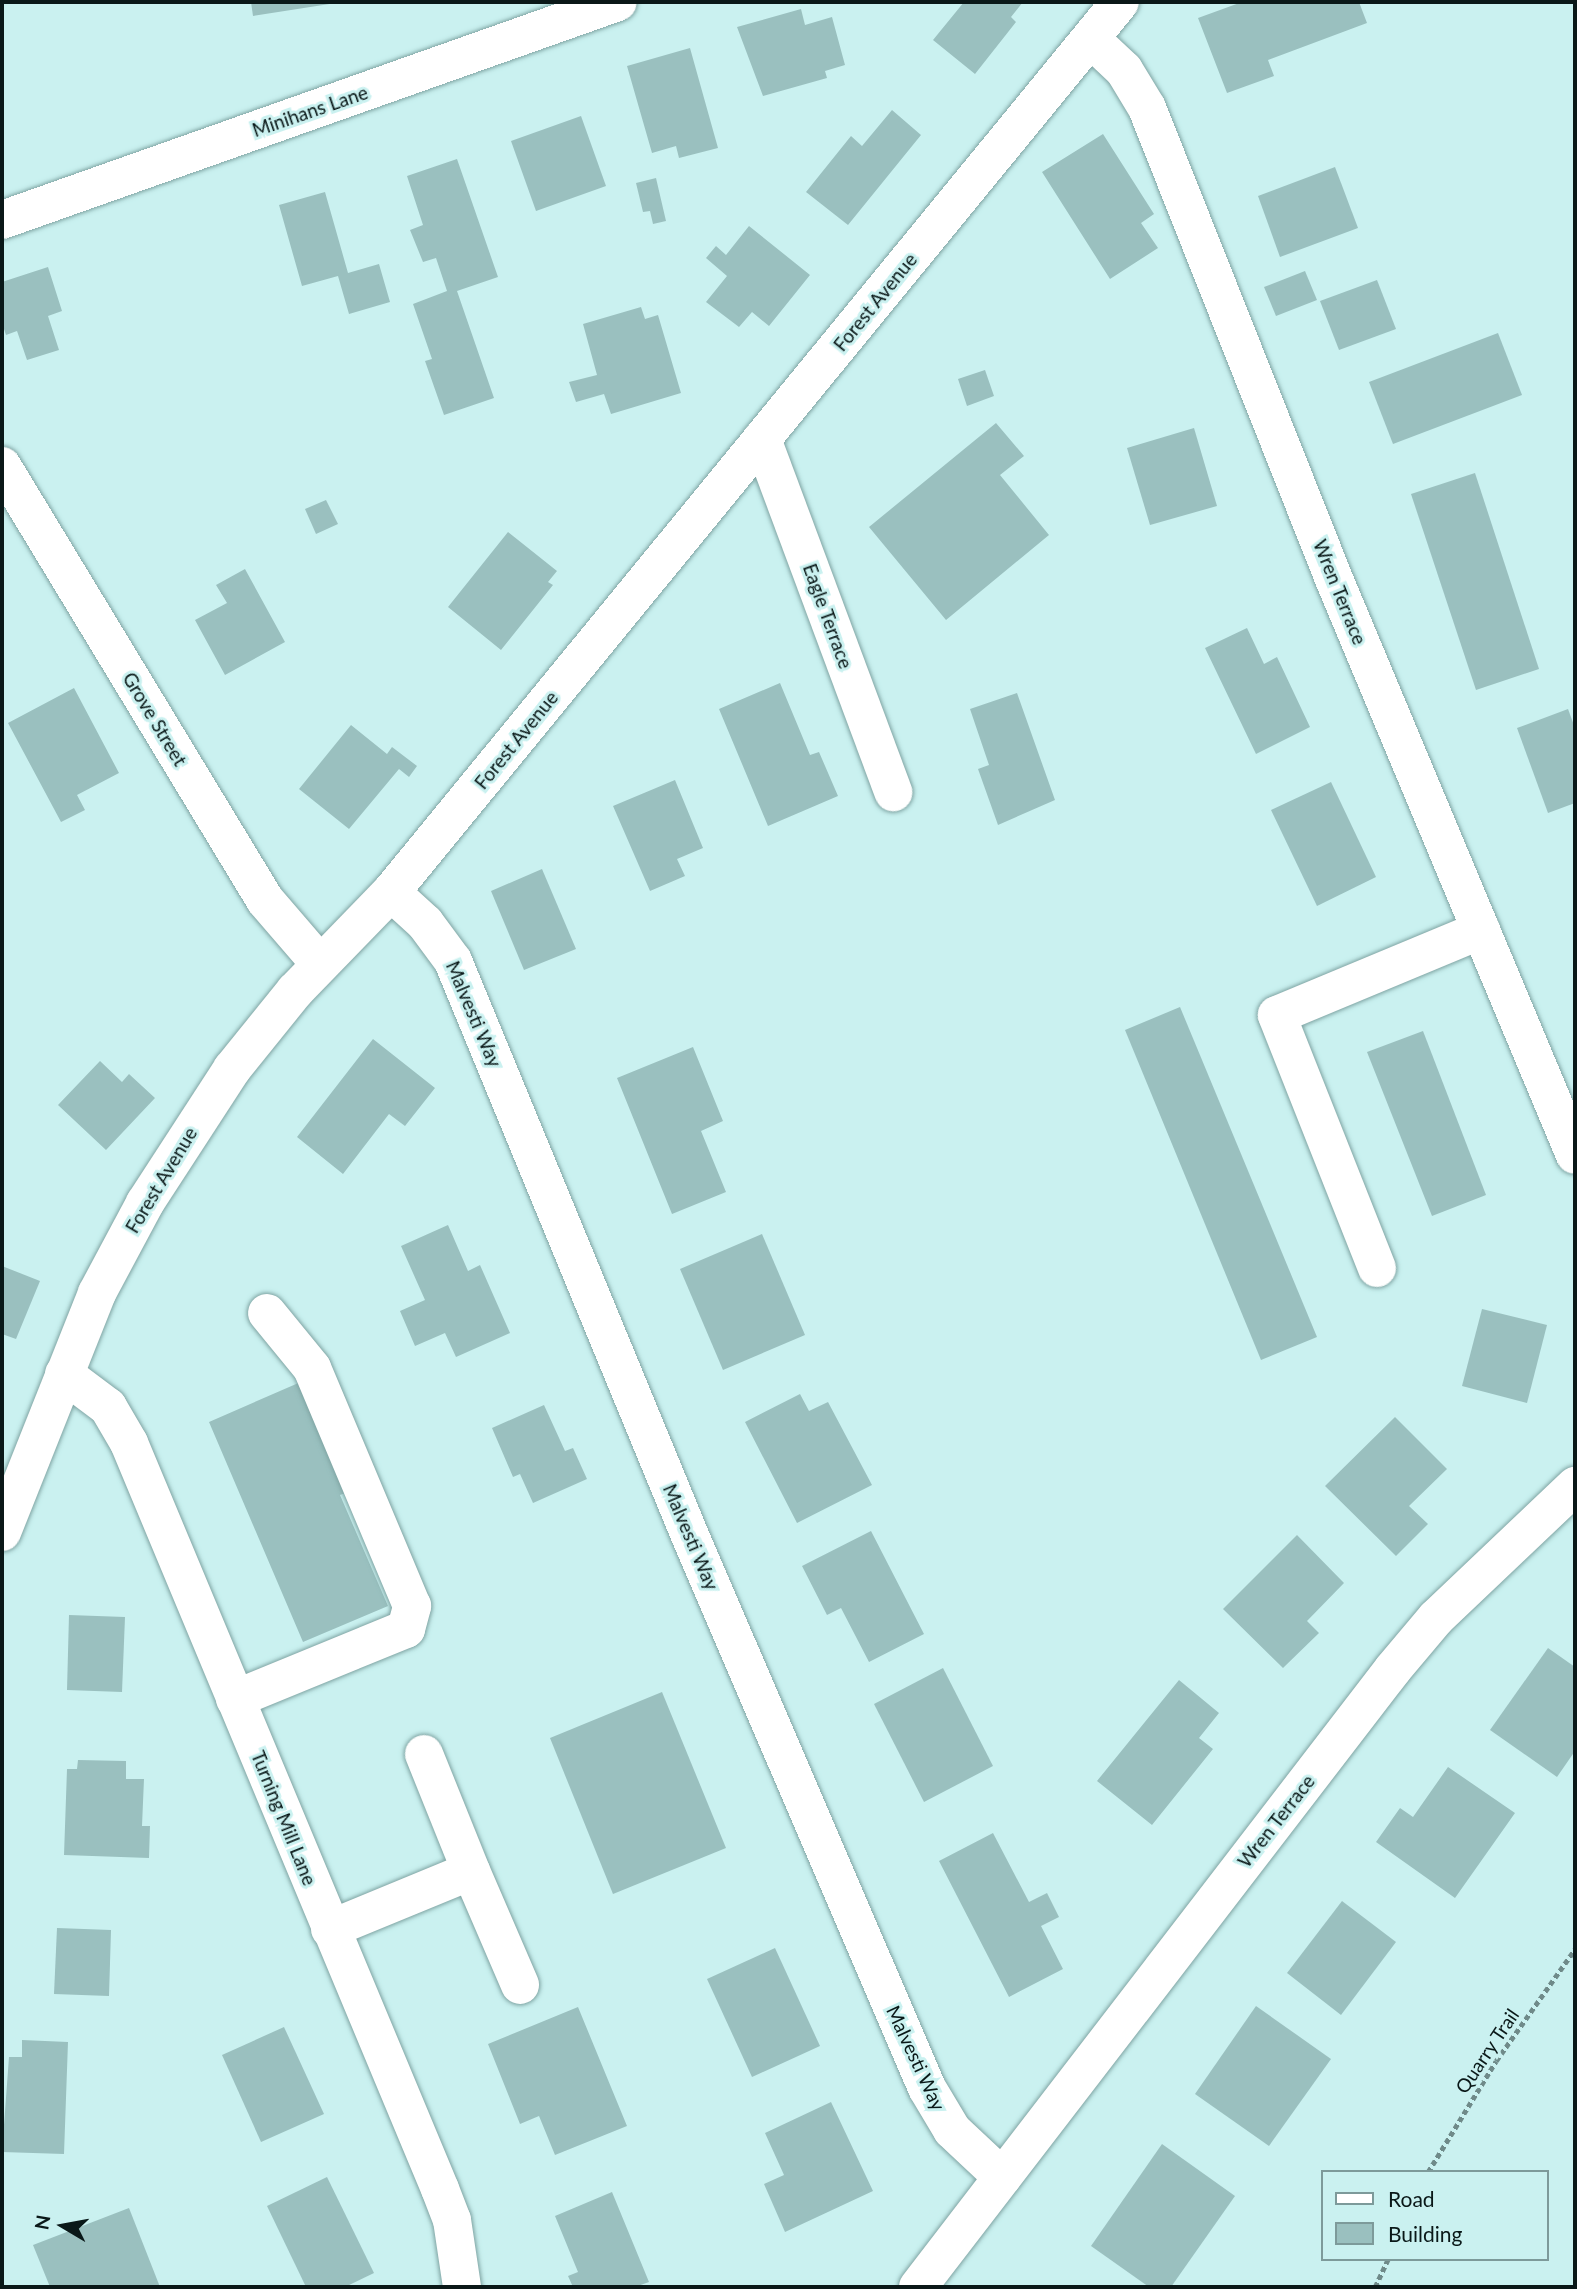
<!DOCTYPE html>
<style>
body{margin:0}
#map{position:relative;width:1577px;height:2289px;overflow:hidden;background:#caf1f0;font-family:Lato,sans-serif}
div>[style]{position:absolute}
.building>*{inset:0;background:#9ac0bf}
.path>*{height:4.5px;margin-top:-2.25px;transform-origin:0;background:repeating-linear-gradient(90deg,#6f8a89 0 5px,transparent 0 8.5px)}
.roads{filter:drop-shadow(0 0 2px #7fa4a3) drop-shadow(0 0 2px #7fa4a3)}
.minor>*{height:38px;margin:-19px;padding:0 19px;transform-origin:19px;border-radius:19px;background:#fff}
span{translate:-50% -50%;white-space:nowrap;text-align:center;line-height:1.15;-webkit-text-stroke:6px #caf1f0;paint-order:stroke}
.street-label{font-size:19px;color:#0a1818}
.frame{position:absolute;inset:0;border:4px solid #0a1818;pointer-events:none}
.legend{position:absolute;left:1321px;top:2170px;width:228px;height:91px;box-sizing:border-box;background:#caf1f0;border:2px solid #7d9a9a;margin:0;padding:9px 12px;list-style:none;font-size:21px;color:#0a1818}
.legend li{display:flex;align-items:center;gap:14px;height:35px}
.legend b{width:35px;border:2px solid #7d9a9a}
.north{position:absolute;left:28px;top:2191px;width:70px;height:70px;-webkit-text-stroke:5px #caf1f0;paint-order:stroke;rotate:280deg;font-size:19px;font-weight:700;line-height:28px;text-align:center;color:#0a1818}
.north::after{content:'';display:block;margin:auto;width:24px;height:32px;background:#0a1818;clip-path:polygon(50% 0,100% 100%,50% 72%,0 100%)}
</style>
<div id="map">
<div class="building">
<div style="clip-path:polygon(251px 2px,335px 2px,336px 3px,253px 16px)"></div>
<div style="clip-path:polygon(964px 2px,1023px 2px,1011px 17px,1016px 22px,975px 74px,933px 40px)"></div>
<div style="clip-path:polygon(1242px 2px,1359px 2px,1367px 23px,1268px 60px,1274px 76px,1227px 93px,1198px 18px)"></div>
<div style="clip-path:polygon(801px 9px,805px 25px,832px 17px,845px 65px,825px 71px,827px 78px,763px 96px,737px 27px)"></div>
<div style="clip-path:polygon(690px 48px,718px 148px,679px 158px,676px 146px,652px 153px,627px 66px)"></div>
<div style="clip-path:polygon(892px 110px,921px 135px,848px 225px,806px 192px,851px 136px,862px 146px)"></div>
<div style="clip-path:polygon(581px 116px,606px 186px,536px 211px,511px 141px)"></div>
<div style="clip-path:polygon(1103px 134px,1154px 214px,1141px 223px,1158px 248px,1110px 279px,1042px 172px)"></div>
<div style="clip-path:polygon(457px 159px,498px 277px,457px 291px,494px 398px,444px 415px,425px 361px,432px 359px,413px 304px,447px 291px,436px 258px,423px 262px,410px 230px,423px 225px,407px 176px)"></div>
<div style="clip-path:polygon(1335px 167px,1358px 228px,1280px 257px,1258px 196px)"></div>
<div style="clip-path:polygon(656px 178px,666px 221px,653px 224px,650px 211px,643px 212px,636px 183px)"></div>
<div style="clip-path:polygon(325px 192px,348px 273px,379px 264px,390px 302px,349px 314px,338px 276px,302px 286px,279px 205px)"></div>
<div style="clip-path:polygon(749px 226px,810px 275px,769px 326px,752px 312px,739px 327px,706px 302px,727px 276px,706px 258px,716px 246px,726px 255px)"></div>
<div style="clip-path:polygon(48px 267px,62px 311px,48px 316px,59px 350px,27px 360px,17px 331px,6px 335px,2px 323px,2px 282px)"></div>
<div style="clip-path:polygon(1305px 271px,1317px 300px,1276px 316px,1264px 287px)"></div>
<div style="clip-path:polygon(1377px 280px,1396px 329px,1339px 350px,1320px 301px)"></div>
<div style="clip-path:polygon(641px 307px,645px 319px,658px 315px,681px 393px,611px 414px,604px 394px,576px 402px,569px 382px,597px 375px,583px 324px)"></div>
<div style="clip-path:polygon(1498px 333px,1522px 395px,1393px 444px,1369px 382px)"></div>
<div style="clip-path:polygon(985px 370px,994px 396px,967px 406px,958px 379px)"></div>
<div style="clip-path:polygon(996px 423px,1024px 456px,1000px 475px,1049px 535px,946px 620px,869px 527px)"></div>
<div style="clip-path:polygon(1194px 428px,1217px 506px,1150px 525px,1127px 448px)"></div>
<div style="clip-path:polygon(1475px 473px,1539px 669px,1476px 690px,1411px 494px)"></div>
<div style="clip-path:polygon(326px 500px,338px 524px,316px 534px,305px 509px)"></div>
<div style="clip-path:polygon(508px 532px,557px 571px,548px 582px,553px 585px,501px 650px,448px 607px)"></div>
<div style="clip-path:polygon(245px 569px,285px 642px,225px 675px,195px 620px,227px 603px,216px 585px)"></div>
<div style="clip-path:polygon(1247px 628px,1264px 664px,1277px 657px,1310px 727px,1256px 754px,1205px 648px)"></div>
<div style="clip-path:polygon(780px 683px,810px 755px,819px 752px,838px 796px,768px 826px,719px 709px)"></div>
<div style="clip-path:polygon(74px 688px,119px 773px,77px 795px,85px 810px,61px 822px,8px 723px)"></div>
<div style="clip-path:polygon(1017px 693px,1055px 800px,998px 825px,978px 769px,989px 765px,970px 709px)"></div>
<div style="clip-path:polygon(1568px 709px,1575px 728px,1575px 803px,1548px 813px,1517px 728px)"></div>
<div style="clip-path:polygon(351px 725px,387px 754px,392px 747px,417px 766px,409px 777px,399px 769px,349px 829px,299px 789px)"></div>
<div style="clip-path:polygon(675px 780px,703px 848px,677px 859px,685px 876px,650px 891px,613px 806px)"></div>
<div style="clip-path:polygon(1331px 782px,1376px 877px,1317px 906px,1271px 810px)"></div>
<div style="clip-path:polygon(542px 869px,576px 949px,524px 970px,491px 891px)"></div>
<div style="clip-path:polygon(1180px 1007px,1317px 1337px,1261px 1360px,1125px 1030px)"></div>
<div style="clip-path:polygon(1423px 1031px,1486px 1195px,1432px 1216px,1367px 1052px)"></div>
<div style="clip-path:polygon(373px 1039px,435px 1088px,405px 1126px,389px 1114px,343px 1174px,297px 1137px)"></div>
<div style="clip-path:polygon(693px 1047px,723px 1121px,701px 1131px,726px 1192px,672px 1214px,617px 1078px)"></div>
<div style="clip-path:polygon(100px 1061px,122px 1082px,129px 1074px,155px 1098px,106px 1150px,58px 1105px)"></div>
<div style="clip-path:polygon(448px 1225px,468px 1271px,480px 1265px,510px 1333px,456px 1357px,445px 1333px,415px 1346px,400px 1311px,425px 1300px,401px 1246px)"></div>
<div style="clip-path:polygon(762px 1234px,805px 1335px,723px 1370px,680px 1269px)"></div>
<div style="clip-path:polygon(2px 1266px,40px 1281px,16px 1339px,2px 1334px)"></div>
<div style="clip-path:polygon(1482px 1309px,1547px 1325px,1527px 1403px,1462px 1386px)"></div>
<div style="clip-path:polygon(303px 1381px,351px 1491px,340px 1495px,388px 1606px,303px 1642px,209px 1422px)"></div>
<div style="clip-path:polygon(800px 1394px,809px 1411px,828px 1402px,872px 1485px,797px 1523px,745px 1422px)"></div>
<div style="clip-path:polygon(544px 1405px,565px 1451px,573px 1448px,587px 1479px,533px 1503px,520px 1474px,513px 1477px,492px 1428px)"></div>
<div style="clip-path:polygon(1395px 1417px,1447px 1469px,1409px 1506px,1428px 1524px,1396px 1556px,1325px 1486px)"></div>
<div style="clip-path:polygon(871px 1531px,924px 1634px,869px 1662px,841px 1608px,827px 1615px,802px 1566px)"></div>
<div style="clip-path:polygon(1297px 1535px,1344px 1583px,1307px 1621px,1319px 1633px,1283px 1668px,1223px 1609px)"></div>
<div style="clip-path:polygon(69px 1615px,125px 1617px,122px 1692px,67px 1690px)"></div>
<div style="clip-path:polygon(1548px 1648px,1575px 1667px,1575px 1751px,1557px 1777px,1490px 1730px)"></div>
<div style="clip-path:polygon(943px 1668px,993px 1766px,924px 1802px,874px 1704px)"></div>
<div style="clip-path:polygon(1179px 1680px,1219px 1713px,1199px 1738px,1213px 1749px,1152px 1825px,1097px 1781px)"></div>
<div style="clip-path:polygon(662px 1692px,726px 1848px,613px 1894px,550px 1738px)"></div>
<div style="clip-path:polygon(78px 1760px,126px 1761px,126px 1779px,144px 1779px,142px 1826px,150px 1826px,149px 1858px,64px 1855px,67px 1769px,77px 1769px)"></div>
<div style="clip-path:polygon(1448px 1767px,1515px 1813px,1455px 1898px,1376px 1842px,1400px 1808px,1413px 1817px)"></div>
<div style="clip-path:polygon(993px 1833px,1029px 1902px,1047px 1893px,1059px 1917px,1041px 1926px,1063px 1969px,1009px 1997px,939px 1861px)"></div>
<div style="clip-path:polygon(1342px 1901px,1396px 1942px,1341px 2015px,1287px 1973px)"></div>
<div style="clip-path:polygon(57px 1928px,111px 1930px,109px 1996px,54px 1994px)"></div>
<div style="clip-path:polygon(775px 1948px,820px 2046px,752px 2077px,707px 1979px)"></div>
<div style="clip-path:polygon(1256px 2006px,1331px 2059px,1269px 2146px,1195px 2094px)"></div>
<div style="clip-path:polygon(578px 2007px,627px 2126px,555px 2155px,539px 2116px,520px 2124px,488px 2044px)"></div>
<div style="clip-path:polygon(284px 2027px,324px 2114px,261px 2142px,222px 2055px)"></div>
<div style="clip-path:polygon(22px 2040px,68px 2042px,64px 2154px,2px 2152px,9px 2057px,22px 2057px)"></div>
<div style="clip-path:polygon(831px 2102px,873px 2191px,785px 2232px,764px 2184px,784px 2175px,765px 2133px)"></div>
<div style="clip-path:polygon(1162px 2144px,1235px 2196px,1171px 2287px,1149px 2287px,1091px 2246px)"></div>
<div style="clip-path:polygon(327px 2177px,374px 2273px,345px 2287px,306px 2287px,267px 2206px)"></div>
<div style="clip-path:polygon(612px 2192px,649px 2282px,635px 2287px,573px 2287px,568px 2276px,578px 2272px,555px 2216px)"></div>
<div style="clip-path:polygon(129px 2208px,160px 2287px,50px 2287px,33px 2245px)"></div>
</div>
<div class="path">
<div style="left:1428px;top:2172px;width:130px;rotate:-58.5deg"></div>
<div style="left:1496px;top:2061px;width:137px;rotate:-54.8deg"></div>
<div style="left:1375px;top:2287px;width:31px;rotate:-65deg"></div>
</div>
<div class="roads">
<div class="minor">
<div style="left:1091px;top:39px;width:45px;rotate:43.2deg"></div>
<div style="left:1124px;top:70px;width:44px;rotate:58.8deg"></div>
<div style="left:1147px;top:108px;width:507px;rotate:68.35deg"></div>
<div style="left:1334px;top:579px;width:624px;rotate:67.3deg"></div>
<div style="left:2px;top:220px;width:653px;rotate:-19.49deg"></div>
<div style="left:762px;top:439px;width:377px;rotate:69.6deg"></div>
<div style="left:2px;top:466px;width:507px;rotate:58.78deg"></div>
<div style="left:265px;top:900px;width:84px;rotate:49.3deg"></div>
<div style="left:391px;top:892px;width:46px;rotate:42.4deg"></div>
<div style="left:425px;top:923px;width:47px;rotate:53.6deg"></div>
<div style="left:453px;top:961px;width:617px;rotate:67.59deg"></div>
<div style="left:688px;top:1531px;width:606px;rotate:66.78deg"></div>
<div style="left:927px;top:2088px;width:49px;rotate:59.2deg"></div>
<div style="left:952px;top:2130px;width:69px;rotate:43.2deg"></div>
<div style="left:1377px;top:1268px;width:272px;rotate:-111.6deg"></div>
<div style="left:1277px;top:1015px;width:221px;rotate:-22.6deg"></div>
<div style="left:64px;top:1374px;width:55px;rotate:36.9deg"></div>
<div style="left:108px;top:1407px;width:42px;rotate:59.7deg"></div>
<div style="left:129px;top:1443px;width:808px;rotate:67.37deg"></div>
<div style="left:440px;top:2189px;width:33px;rotate:69deg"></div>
<div style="left:452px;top:2220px;width:68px;rotate:81.5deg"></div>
<div style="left:2px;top:1532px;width:257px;rotate:-68.3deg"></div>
<div style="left:97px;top:1293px;width:102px;rotate:-61.9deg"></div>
<div style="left:145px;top:1203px;width:160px;rotate:-57deg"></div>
<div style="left:232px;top:1069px;width:100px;rotate:-51.1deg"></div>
<div style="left:295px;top:991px;width:138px;rotate:-45.9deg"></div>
<div style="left:391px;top:892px;width:1150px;rotate:-50.68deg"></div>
<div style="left:235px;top:1699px;width:185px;rotate:-22.3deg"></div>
<div style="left:406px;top:1629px;width:24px;rotate:-75deg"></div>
<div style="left:412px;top:1606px;width:258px;rotate:-112.8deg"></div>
<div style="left:312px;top:1368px;width:71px;rotate:-129.3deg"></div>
<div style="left:471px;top:1871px;width:124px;rotate:66.7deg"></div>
<div style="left:330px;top:1929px;width:152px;rotate:-22.4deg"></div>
<div style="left:471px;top:1871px;width:126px;rotate:-111.9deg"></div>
<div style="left:918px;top:2287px;width:779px;rotate:-52.45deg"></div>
<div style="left:1393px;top:1669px;width:67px;rotate:-49.9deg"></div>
<div style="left:1436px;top:1618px;width:192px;rotate:-43.5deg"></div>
</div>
</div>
<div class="street-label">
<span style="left:310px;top:111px;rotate:-19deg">Minihans Lane</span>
<span style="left:875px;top:302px;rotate:-51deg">Forest Avenue</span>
<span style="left:1340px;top:592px;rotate:68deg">Wren Terrace</span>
<span style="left:828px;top:616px;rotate:70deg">Eagle Terrace</span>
<span style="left:155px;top:719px;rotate:59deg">Grove Street</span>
<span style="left:516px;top:740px;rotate:-51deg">Forest Avenue</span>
<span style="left:474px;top:1014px;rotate:67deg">Malvesti Way</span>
<span style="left:161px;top:1180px;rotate:-59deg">Forest Avenue</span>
<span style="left:691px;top:1537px;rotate:67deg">Malvesti Way</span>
<span style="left:284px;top:1818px;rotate:68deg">Turning Mill Lane</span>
<span style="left:1276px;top:1821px;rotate:-52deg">Wren Terrace</span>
<span style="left:1487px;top:2051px;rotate:-56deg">Quarry Trail</span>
<span style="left:916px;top:2058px;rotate:65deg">Malvesti Way</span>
</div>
<div class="frame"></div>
<ul class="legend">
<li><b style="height:9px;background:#fff"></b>Road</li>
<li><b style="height:19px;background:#9ac0bf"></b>Building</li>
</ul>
<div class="north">N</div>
</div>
